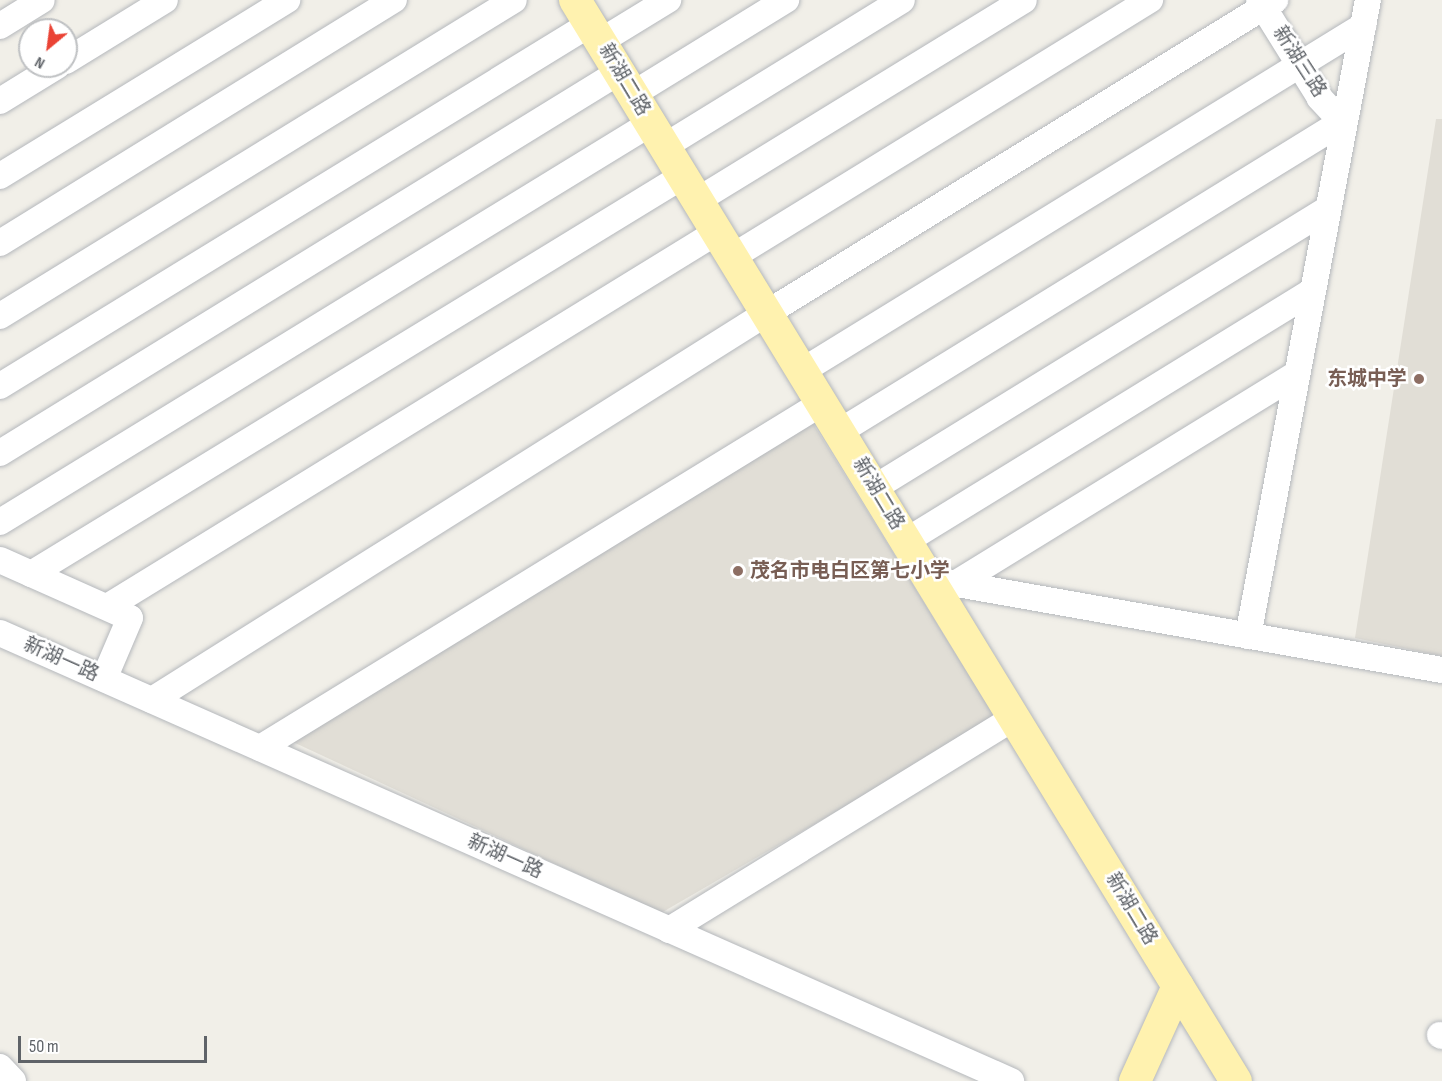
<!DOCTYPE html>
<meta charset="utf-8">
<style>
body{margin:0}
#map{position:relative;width:1442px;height:1081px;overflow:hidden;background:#f1efe8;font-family:"Sofia Sans Condensed","Noto Sans SC",sans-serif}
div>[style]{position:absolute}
.education>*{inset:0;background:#e1ded6}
.roads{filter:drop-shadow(0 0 2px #b5b8bc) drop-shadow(0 0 2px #b5b8bc)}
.minor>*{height:26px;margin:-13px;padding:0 13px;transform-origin:13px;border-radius:13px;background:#fff}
.major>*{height:32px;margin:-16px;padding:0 16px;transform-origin:16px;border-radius:16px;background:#fff2af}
.dots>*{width:16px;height:16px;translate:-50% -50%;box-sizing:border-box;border:3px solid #fff;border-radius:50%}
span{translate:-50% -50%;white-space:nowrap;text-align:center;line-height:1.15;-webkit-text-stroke:5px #fff;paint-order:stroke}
.street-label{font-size:20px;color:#5f6368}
.education-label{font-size:20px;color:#785e54;font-weight:700}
.right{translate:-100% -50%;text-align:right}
.left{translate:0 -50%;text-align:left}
.north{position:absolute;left:18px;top:18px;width:60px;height:60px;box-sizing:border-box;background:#fff;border:2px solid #bfc1c3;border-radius:50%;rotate:209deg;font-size:16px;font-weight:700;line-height:24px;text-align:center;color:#5f6368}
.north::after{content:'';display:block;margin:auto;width:21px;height:27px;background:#ea4335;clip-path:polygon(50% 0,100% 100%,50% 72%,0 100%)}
.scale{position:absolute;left:18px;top:1036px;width:189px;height:27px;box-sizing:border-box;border:3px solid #5f6368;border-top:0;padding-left:8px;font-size:18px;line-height:21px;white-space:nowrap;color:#5f6368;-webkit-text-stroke:4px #fff;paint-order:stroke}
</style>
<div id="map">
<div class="education">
<div style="clip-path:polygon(1436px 119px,1442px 119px,1442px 656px,1355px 638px)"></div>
<div style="clip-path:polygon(812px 422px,996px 719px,661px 913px,293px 742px)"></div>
</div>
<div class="roads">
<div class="minor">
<div style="left:0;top:26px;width:49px;rotate:-31.8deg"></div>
<div style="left:601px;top:41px;width:79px;rotate:-31.5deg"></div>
<div style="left:66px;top:61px;width:116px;rotate:-31.6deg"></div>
<div style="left:633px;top:94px;width:180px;rotate:-31.6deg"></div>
<div style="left:0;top:101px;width:67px;rotate:-31.6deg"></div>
<div style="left:665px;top:146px;width:278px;rotate:-31.6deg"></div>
<div style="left:0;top:176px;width:337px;rotate:-31.5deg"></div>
<div style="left:698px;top:200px;width:382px;rotate:-31.5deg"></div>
<div style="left:0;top:243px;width:463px;rotate:-31.7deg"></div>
<div style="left:732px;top:257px;width:491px;rotate:-31.6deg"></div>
<div style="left:0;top:316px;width:603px;rotate:-31.58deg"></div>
<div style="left:802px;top:371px;width:659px;rotate:-31.59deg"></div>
<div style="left:0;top:386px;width:692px;rotate:-31.53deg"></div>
<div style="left:839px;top:432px;width:591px;rotate:-31.65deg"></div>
<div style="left:1342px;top:122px;width:33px;rotate:-133deg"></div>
<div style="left:1320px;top:98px;width:115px;rotate:-121.9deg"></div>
<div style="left:0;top:453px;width:727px;rotate:-31.61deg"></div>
<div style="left:874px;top:488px;width:531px;rotate:-31.59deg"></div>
<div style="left:0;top:522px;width:764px;rotate:-31.5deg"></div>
<div style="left:906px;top:541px;width:475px;rotate:-31.6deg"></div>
<div style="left:0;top:560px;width:142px;rotate:24deg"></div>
<div style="left:130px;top:618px;width:66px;rotate:113.1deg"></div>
<div style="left:31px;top:574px;width:764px;rotate:-31.4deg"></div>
<div style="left:929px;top:579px;width:521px;rotate:10.06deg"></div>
<div style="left:955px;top:584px;width:400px;rotate:-31.6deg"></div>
<div style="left:107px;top:607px;width:716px;rotate:-31.58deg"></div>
<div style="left:0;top:633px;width:1106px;rotate:23.9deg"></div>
<div style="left:1248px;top:636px;width:647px;rotate:-79.32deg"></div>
<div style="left:152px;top:700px;width:727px;rotate:-32.18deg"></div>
<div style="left:767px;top:313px;width:597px;rotate:-31.64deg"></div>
<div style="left:260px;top:748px;width:659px;rotate:-31.54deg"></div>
<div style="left:669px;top:930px;width:405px;rotate:-31.6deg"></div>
<div style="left:1440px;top:1035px;width:2px;rotate:27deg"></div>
<div style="left:0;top:1067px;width:19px;rotate:47deg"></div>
</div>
<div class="major">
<div style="left:575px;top:0;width:1267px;rotate:58.56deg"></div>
<div style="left:1135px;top:1081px;width:104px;rotate:-65.6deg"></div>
</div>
</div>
<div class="dots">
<div style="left:1419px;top:379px;background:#8d6e63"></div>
<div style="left:738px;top:571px;background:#8d6e63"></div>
</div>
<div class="street-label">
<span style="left:1299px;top:62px;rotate:57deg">新湖三路</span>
<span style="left:624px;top:80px;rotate:59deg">新湖二路</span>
<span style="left:878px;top:494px;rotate:59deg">新湖二路</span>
<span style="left:61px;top:660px;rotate:24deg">新湖一路</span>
<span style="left:505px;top:857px;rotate:24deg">新湖一路</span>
<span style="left:1131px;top:909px;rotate:59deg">新湖二路</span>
</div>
<div class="education-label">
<span class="right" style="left:1407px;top:379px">东城中学</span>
<span class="left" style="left:750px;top:571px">茂名市电白区第七小学</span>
</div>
<div class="north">N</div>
<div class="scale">50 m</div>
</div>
